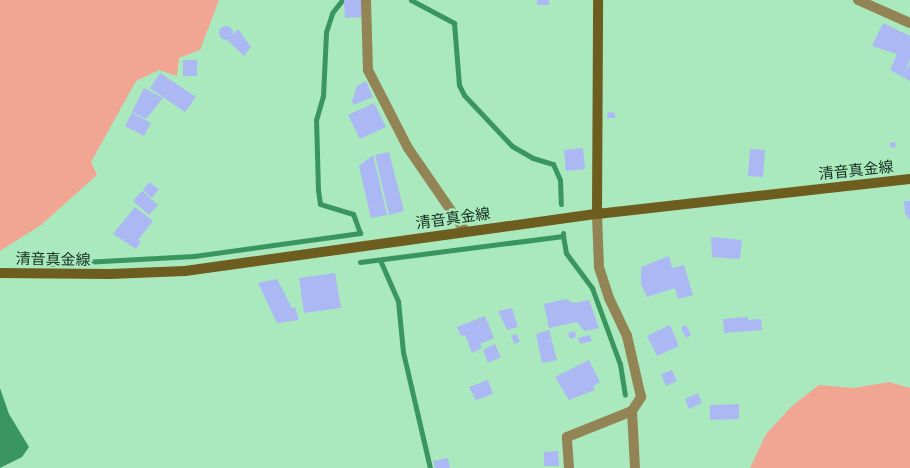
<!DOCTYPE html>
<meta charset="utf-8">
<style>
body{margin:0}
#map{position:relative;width:910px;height:468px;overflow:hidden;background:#aae9be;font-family:Commissioner,"Noto Sans JP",sans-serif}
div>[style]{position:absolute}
.green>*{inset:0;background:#f1a694}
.water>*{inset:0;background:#39965f}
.stream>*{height:5px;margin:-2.5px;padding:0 2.5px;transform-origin:2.5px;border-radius:2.5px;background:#39965f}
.building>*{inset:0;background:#abb8f4}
.round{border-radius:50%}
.street>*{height:10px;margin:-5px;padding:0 5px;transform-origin:5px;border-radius:5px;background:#928454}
.secondary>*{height:10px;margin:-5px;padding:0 5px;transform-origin:5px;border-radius:5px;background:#6d5d1e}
span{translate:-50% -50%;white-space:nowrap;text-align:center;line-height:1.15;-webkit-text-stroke:4.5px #aae9be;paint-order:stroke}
.street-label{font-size:15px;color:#132c1c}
</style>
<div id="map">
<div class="green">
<div style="clip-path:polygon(0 0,219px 0,200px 50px,179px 58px,177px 76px,159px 70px,136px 81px,91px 162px,97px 175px,41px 225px,0 251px)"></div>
<div style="clip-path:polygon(889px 382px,910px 388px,910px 468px,750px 468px,766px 434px,792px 406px,819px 385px,853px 388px)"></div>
</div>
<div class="water">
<div style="clip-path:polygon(0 388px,9px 414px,29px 447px,22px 457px,0 468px)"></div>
</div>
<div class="stream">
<div style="left:411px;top:0;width:49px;rotate:28.1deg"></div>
<div style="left:454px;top:23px;width:62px;rotate:85.4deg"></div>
<div style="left:459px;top:85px;width:11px;rotate:63deg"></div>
<div style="left:464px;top:95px;width:70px;rotate:46.7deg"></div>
<div style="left:512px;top:146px;width:24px;rotate:30deg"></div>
<div style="left:533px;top:158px;width:21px;rotate:17deg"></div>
<div style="left:553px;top:164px;width:17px;rotate:66deg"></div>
<div style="left:560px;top:180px;width:24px;rotate:88deg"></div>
<div style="left:563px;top:236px;width:17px;rotate:80deg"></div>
<div style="left:566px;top:253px;width:44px;rotate:53.4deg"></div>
<div style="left:592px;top:288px;width:81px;rotate:69.8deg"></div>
<div style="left:620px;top:364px;width:31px;rotate:81deg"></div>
<div style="left:380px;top:260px;width:45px;rotate:66.3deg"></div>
<div style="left:398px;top:301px;width:51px;rotate:84.4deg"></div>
<div style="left:403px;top:352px;width:119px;rotate:76.9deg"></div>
<div style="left:360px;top:262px;width:205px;rotate:-7.3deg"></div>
<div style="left:563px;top:236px;width:3px;rotate:-90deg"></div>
<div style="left:47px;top:264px;width:147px;rotate:-3.1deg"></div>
<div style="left:194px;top:256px;width:168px;rotate:-7.9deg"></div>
<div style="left:360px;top:233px;width:20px;rotate:-110deg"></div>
<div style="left:353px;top:214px;width:34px;rotate:-163deg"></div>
<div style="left:320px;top:204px;width:14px;rotate:-98deg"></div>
<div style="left:318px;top:190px;width:70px;rotate:-91.6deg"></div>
<div style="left:316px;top:120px;width:25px;rotate:-74deg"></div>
<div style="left:323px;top:96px;width:64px;rotate:-87.3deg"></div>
<div style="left:326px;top:32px;width:20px;rotate:-72deg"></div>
<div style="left:332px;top:13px;width:16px;rotate:-52deg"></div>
</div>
<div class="building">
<div style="clip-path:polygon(344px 0,362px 0,363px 17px,345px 18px)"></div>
<div style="clip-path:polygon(537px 0,549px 0,549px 5px,537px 5px)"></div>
<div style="clip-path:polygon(883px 23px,910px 36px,910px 59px,905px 72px,910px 64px,910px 81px,890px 70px,897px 54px,872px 46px)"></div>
<div class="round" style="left:219px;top:26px;width:14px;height:14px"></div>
<div style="clip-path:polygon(238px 29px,251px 47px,244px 56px,228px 41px)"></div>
<div style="clip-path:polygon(183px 60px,197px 60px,197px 76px,183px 76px)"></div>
<div style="clip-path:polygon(160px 73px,196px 97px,185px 112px,150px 88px)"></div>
<div style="clip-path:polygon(366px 81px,373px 97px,353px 105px,352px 101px,357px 86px)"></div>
<div style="clip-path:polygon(144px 88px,163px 98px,146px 119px,132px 112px)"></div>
<div style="clip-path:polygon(374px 103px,386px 127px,360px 139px,348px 115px)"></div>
<div style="clip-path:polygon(608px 112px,615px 113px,615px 118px,607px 118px)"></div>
<div style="clip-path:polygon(132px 113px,151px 123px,144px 136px,125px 126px)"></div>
<div style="clip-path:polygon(895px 142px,896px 147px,891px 148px,890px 143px)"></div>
<div style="clip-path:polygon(583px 148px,585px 169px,566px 171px,564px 150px)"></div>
<div style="clip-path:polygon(750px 149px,765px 150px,763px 177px,748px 176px)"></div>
<div style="clip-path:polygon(389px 152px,404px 211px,389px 215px,375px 155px)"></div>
<div style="clip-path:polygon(373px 155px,387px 215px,371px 218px,359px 166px)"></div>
<div style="clip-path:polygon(149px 182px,159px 189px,152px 198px,143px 190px)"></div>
<div style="clip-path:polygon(142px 191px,158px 205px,149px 215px,133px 201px)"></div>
<div style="clip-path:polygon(904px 201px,910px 201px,910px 220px,905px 214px)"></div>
<div style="clip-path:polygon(135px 207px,153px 221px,138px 240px,141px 242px,136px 249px,113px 234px)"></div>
<div style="clip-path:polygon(711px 237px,742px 240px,740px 259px,712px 257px)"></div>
<div style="clip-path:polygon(669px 256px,672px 268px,684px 265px,693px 295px,678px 299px,675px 288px,647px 297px,641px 284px,641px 267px)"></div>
<div style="clip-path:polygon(335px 273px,341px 308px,304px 313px,299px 278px)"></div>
<div style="clip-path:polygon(277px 279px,292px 308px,295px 307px,299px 320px,277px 323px,258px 283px)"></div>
<div style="clip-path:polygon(566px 299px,573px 303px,589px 300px,599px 328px,584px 331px,577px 322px,549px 328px,544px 304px)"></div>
<div style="clip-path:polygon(512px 308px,518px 327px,507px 330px,498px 311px)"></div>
<div style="clip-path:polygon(485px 316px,494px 338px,480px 344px,482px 348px,472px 353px,465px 335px,461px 336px,457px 327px)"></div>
<div style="clip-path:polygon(748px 317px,748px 320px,761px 319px,762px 330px,724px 333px,723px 319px)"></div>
<div style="clip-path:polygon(670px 325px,679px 346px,657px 356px,647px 336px)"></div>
<div style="clip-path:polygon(686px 325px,691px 335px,686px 338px,681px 328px)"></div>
<div style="clip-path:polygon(549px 330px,552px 340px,546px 342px,552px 341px,557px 360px,542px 363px,536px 334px)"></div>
<div style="clip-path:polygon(575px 331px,576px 337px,570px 339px,568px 333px)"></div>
<div style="clip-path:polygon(516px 334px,520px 341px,515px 344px,511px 336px)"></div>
<div style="clip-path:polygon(590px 335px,592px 341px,580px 344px,578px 338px)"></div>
<div style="clip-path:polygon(495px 344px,501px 357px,488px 363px,483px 350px)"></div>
<div style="clip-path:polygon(589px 360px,600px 382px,593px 386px,595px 390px,569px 400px,555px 377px)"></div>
<div style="clip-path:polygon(672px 370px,677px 381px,666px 386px,661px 374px)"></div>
<div style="clip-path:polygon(488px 380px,493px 394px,476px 400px,469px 387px)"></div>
<div style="clip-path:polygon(698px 393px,702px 403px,689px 409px,685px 399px)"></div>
<div style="clip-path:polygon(739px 404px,739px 419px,710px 420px,710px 405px)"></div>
<div style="clip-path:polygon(558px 451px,559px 466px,544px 466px,544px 452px)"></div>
<div style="clip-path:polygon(448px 458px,450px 468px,435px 468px,433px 461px)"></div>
</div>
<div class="street">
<div style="left:366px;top:0;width:70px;rotate:88.4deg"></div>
<div style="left:368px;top:70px;width:88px;rotate:62.9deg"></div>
<div style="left:408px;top:148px;width:101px;rotate:55.5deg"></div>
<div style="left:858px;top:0;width:57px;rotate:23.9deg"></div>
<div style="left:632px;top:411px;width:57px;rotate:87deg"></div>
<div style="left:569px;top:468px;width:31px;rotate:-94deg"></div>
<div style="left:567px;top:437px;width:70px;rotate:-21.8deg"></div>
<div style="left:632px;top:411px;width:17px;rotate:-57deg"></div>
<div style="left:641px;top:397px;width:63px;rotate:-102.9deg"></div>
<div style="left:627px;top:336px;width:42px;rotate:-115.3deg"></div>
<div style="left:609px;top:298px;width:33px;rotate:-108deg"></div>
<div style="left:599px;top:267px;width:53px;rotate:-92.2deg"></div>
</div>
<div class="secondary">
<div style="left:597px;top:214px;width:214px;rotate:-89.7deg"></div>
<div style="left:0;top:273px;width:110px;rotate:0.5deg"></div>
<div style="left:110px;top:274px;width:75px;rotate:-2.3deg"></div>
<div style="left:185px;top:271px;width:416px;rotate:-7.9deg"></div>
<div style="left:597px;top:214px;width:315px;rotate:-6.4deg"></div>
</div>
<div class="street-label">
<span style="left:856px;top:170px;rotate:-6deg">清音真金線</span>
<span style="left:453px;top:218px;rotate:-8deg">清音真金線</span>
<span style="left:53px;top:259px;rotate:1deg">清音真金線</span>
</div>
</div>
